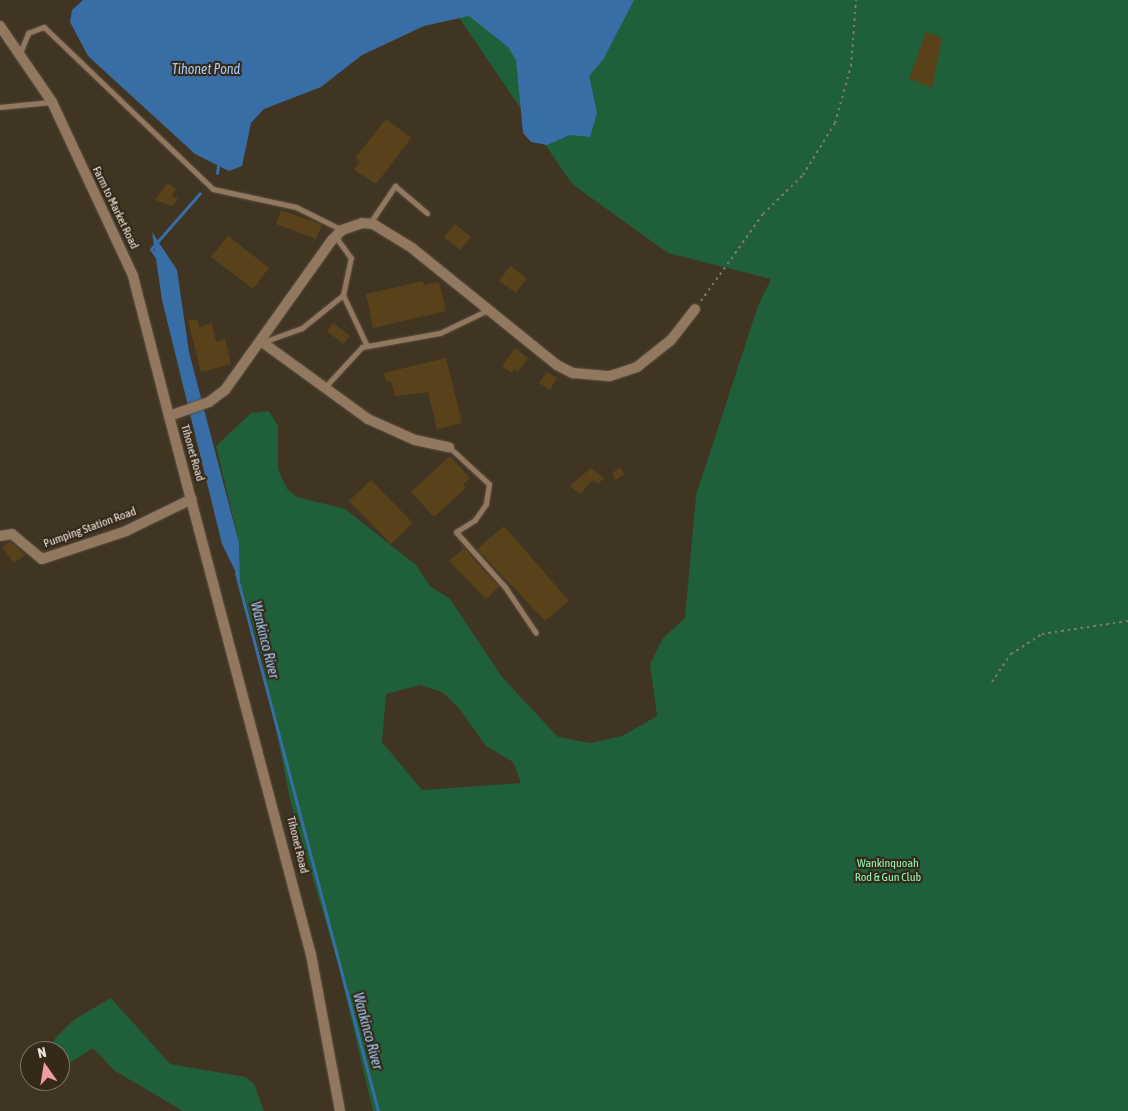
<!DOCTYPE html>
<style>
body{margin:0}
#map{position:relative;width:1128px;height:1111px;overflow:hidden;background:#403423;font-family:"Asap Condensed",sans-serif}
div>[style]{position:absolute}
.green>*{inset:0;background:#1f5f39}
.water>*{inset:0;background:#396da6}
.stream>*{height:3px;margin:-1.5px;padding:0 1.5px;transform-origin:1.5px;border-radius:1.5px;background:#396da6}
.building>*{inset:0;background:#59421a}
.path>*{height:2px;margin-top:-1px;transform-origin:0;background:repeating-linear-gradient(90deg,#83796b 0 2.5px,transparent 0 6.5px)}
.roads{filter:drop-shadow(0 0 1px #5c5041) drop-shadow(0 0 1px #5c5041)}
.service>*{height:5px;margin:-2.5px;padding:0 2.5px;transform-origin:2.5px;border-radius:2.5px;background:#91785f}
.minor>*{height:10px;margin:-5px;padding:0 5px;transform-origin:5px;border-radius:5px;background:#91785f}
span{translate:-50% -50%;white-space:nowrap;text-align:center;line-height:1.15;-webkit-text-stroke:4.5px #35291a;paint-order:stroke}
.street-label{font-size:12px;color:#eee6dc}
.park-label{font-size:12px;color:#8ef5b1}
.water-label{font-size:14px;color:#9fcafa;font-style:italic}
.north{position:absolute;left:20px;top:1041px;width:50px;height:50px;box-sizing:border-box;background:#35291a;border:1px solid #7f7568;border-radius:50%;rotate:347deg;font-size:14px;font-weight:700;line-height:20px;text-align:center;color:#eee6dc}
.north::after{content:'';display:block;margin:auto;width:18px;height:22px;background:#f49aa6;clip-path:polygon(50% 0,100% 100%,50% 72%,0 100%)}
</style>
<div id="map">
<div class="green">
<div style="clip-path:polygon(evenodd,447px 0,1128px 0,1128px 1111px,373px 1111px,339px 967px,291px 804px,261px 655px,240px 581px,239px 543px,216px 446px,251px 413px,269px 411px,278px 426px,278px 469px,287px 489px,297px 497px,345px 509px,416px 565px,430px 586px,450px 599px,502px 677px,558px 737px,590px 743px,622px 736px,657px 716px,650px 664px,663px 638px,685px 618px,696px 495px,758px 306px,771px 279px,668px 253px,572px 184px,447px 0,420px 685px,442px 692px,458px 707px,486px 746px,513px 762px,521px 783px,422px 790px,382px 742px,386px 694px,420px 685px)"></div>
<div style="clip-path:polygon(111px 998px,170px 1064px,246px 1077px,254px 1084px,264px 1111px,183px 1111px,115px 1071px,93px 1048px,71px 1062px,60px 1063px,60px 1051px,49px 1051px,56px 1037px,75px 1019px)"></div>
</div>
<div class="water">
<div style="clip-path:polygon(83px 0,634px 0,603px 60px,589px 76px,597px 113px,590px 137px,570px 135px,547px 145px,531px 142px,523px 133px,516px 60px,508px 47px,469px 16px,424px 26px,362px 55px,321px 87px,264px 109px,251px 123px,242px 166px,229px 171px,195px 154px,88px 56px,70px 22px,72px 10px)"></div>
<div style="clip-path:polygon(152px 232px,177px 270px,189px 352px,239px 543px,240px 581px,222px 544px,162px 300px)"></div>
</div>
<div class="stream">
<div style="left:217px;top:173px;width:7px;rotate:-82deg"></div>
<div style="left:158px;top:259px;width:12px;rotate:-125deg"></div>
<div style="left:151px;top:249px;width:74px;rotate:-48.8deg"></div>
<div style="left:236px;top:573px;width:556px;rotate:75.21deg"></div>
</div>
<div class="building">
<div style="clip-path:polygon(926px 32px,942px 38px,932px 88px,909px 79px)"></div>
<div style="clip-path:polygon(386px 119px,411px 138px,376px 184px,354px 170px,360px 162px,355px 158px)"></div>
<div style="clip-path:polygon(167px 183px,176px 189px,172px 195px,178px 199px,173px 206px,155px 200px)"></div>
<div style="clip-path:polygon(281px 210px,322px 225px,316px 239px,276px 224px)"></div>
<div style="clip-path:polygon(455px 224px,471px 237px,460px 250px,444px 237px)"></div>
<div style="clip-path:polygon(228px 236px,269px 268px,253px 289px,211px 257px)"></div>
<div style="clip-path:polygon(510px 266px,527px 278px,516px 293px,499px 281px)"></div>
<div style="clip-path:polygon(423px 281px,424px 285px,439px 282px,446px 311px,373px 328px,366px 294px)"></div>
<div style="clip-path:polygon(197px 319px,199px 327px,212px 323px,216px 342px,225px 339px,231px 364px,201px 372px,188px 321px)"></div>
<div style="clip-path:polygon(333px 323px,350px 336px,343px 344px,327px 331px)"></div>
<div style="clip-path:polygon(515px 348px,528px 358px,518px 372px,514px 369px,511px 373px,502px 366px)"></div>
<div style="clip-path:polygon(446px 358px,462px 423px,437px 429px,428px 392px,395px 396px,391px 381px,386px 382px,384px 373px)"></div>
<div style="clip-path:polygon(547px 372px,557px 378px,550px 390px,539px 383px)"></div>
<div style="clip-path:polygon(450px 456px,470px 478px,463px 484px,466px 488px,434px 517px,411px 492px)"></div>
<div style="clip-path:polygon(620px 467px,624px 474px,616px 480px,612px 473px)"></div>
<div style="clip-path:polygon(591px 468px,604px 478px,598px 484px,593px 480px,580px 494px,570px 486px)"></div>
<div style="clip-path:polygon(371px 480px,413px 523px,391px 544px,349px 501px)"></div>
<div style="clip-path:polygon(504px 526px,569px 601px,545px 621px,477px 549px)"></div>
<div style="clip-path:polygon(10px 541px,25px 555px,14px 563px,2px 547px)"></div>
<div style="clip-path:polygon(464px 548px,499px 587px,486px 599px,449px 561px)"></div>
</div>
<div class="path">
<div style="left:701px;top:301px;width:107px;rotate:-54.5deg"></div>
<div style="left:763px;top:214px;width:56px;rotate:-44.3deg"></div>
<div style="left:803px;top:175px;width:61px;rotate:-58.4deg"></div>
<div style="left:835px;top:123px;width:59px;rotate:-74.3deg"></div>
<div style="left:851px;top:66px;width:66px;rotate:-85.7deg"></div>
<div style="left:992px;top:682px;width:34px;rotate:-56deg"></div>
<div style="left:1011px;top:654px;width:37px;rotate:-33deg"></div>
<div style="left:1042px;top:634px;width:87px;rotate:-8.6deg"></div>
</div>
<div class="roads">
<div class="service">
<div style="left:20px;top:53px;width:22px;rotate:-68deg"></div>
<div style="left:28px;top:33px;width:17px;rotate:-21deg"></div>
<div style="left:44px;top:27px;width:234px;rotate:43.8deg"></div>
<div style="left:213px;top:189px;width:85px;rotate:12.2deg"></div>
<div style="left:296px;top:207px;width:51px;rotate:26.6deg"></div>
<div style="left:0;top:107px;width:51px;rotate:-5.6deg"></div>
<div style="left:370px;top:223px;width:45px;rotate:-56deg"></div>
<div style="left:395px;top:186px;width:42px;rotate:40.2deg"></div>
<div style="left:343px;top:295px;width:56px;rotate:64.8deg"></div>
<div style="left:263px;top:342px;width:41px;rotate:-19.7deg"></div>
<div style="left:302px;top:328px;width:53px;rotate:-38.8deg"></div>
<div style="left:343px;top:295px;width:38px;rotate:-78deg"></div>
<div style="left:351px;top:258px;width:26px;rotate:-126deg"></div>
<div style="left:324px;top:388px;width:56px;rotate:-47.2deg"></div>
<div style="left:362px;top:347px;width:79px;rotate:-10.2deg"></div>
<div style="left:440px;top:333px;width:53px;rotate:-25.6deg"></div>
<div style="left:449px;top:447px;width:54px;rotate:42.8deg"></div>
<div style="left:489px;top:484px;width:20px;rotate:99deg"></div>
<div style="left:486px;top:504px;width:19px;rotate:125deg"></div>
<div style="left:475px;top:520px;width:22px;rotate:148deg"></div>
<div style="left:456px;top:532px;width:74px;rotate:48.3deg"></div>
<div style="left:505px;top:587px;width:55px;rotate:56deg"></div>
</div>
<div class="minor">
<div style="left:0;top:26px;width:92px;rotate:55.6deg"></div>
<div style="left:52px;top:102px;width:192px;rotate:65deg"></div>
<div style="left:133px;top:276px;width:145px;rotate:75.6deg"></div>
<div style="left:262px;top:342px;width:131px;rotate:36deg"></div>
<div style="left:368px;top:419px;width:51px;rotate:24.1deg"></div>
<div style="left:415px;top:440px;width:35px;rotate:12deg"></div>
<div style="left:0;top:536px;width:12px;rotate:-9deg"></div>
<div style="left:12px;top:534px;width:39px;rotate:40deg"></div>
<div style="left:42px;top:559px;width:89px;rotate:-18.4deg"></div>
<div style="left:126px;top:531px;width:73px;rotate:-25.9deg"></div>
<div style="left:340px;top:1111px;width:159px;rotate:-100.5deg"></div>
<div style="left:311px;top:955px;width:557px;rotate:-104.76deg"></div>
<div style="left:169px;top:416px;width:42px;rotate:-19.3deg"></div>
<div style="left:209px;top:402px;width:20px;rotate:-37deg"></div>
<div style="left:225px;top:390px;width:184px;rotate:-54.5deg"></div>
<div style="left:332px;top:240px;width:14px;rotate:-45deg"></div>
<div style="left:342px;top:230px;width:21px;rotate:-19deg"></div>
<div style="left:362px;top:223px;width:11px;rotate:5deg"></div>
<div style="left:373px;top:224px;width:46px;rotate:31.6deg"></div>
<div style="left:412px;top:248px;width:186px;rotate:38.9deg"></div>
<div style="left:557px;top:365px;width:18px;rotate:27deg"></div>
<div style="left:573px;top:373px;width:37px;rotate:5deg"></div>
<div style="left:610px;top:376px;width:28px;rotate:-18deg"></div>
<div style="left:637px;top:367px;width:43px;rotate:-38.5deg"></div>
<div style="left:671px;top:340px;width:39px;rotate:-52deg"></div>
</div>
</div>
<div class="street-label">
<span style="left:115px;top:208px;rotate:64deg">Farm to Market Road</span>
<span style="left:192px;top:453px;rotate:74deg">Tihonet Road</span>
<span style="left:90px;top:528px;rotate:-20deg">Pumping Station Road</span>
<span style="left:297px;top:845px;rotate:76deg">Tihonet Road</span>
</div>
<div class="park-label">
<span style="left:888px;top:871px">Wankinquoah<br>Rod &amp; Gun Club</span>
</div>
<div class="water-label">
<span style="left:206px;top:69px">Tihonet Pond</span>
<span style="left:265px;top:640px;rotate:76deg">Wankinco River</span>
<span style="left:368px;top:1031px;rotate:75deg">Wankinco River</span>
</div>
<div class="north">N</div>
</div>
